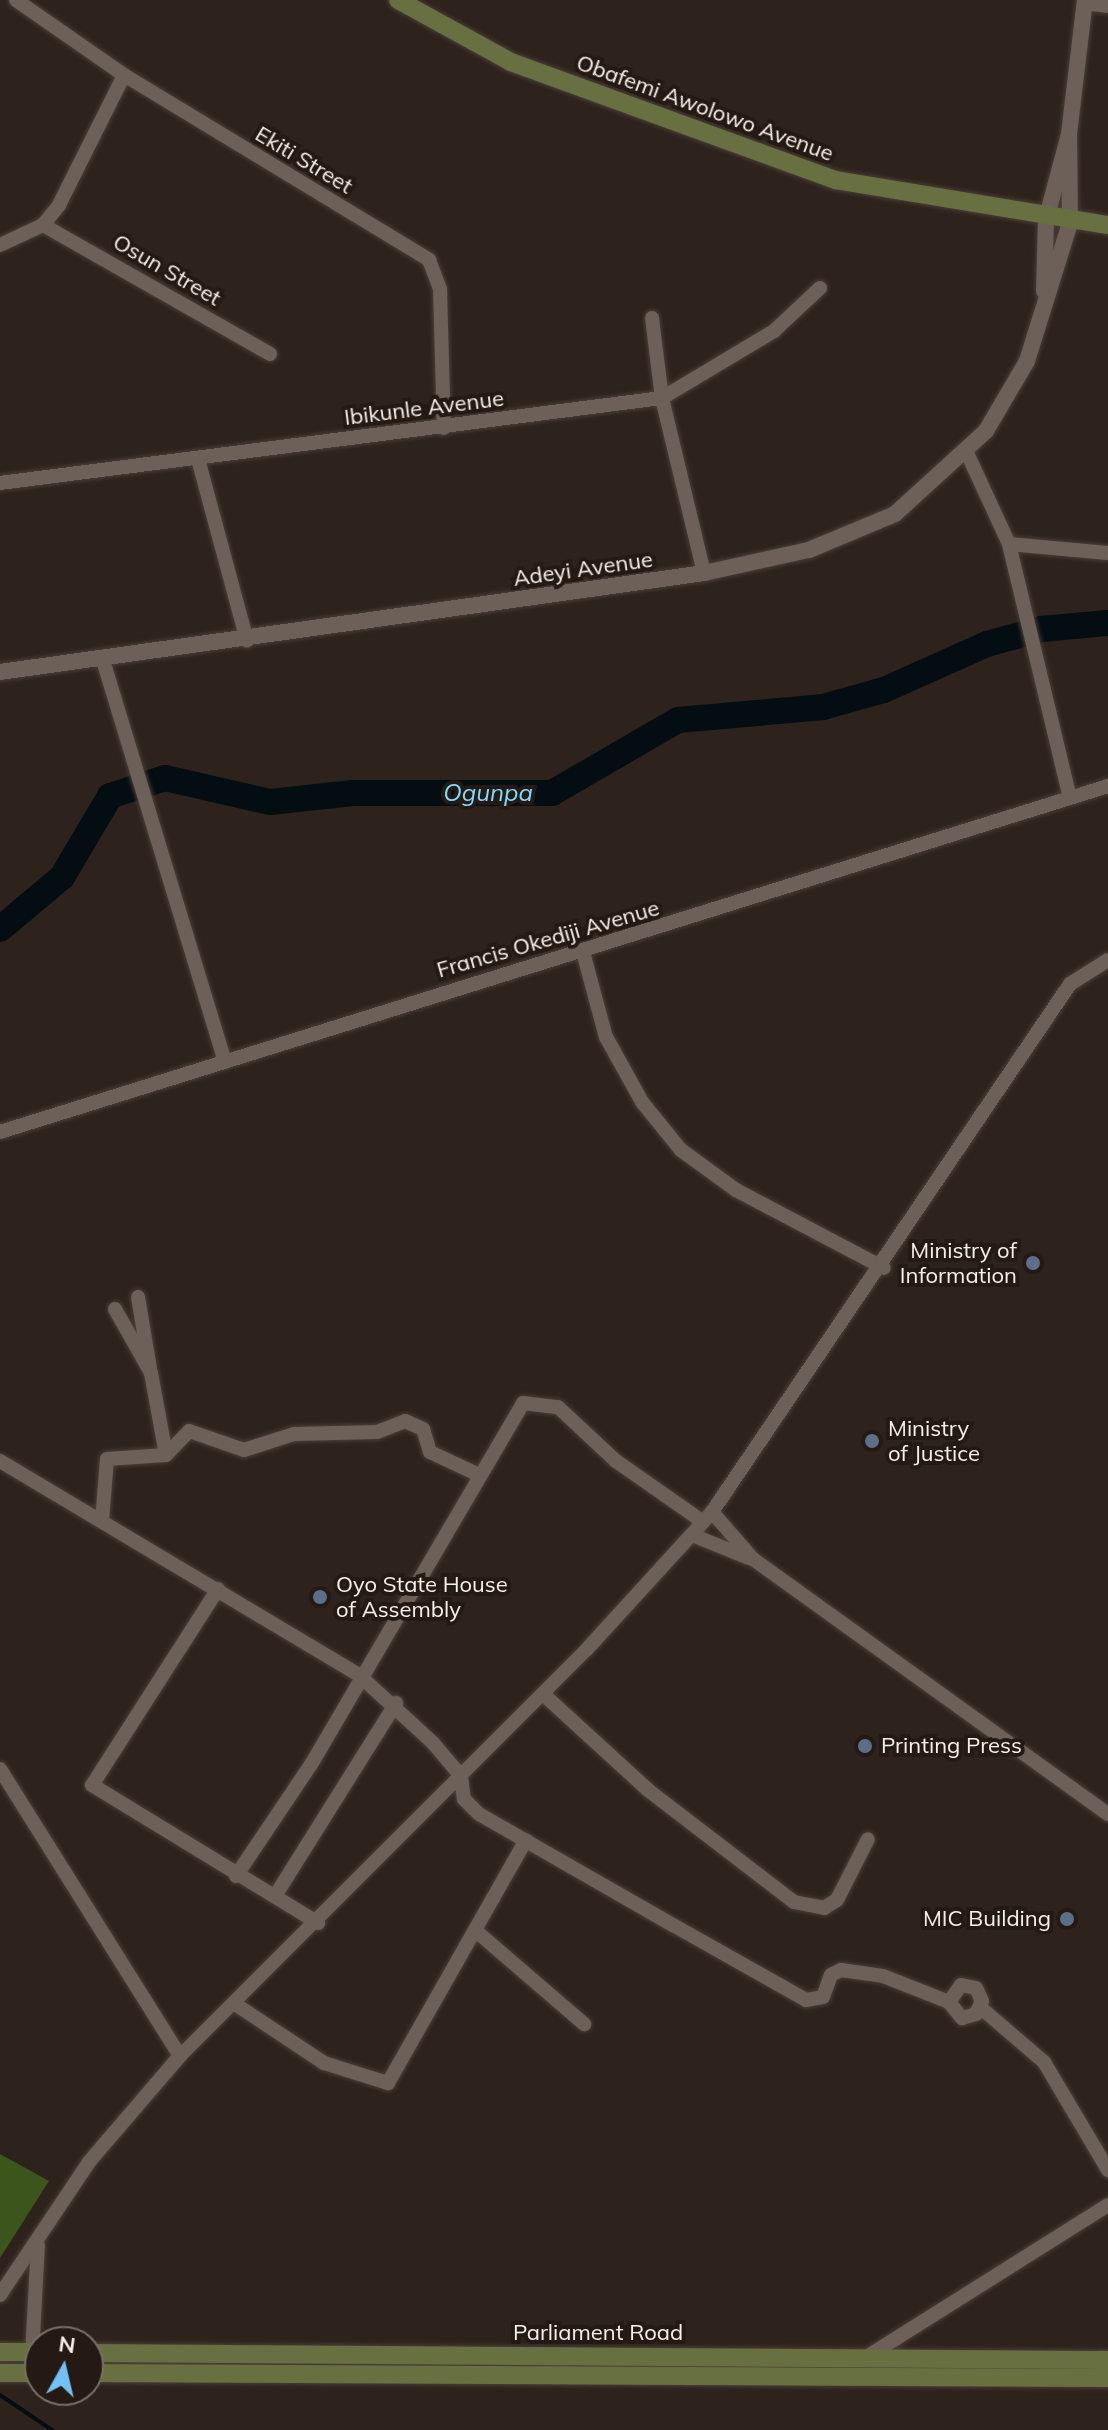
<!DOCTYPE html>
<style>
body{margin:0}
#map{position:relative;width:1108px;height:2430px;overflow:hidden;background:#2e231c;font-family:Mulish,sans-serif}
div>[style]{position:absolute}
.green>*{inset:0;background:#3c551d}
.stream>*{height:4px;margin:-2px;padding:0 2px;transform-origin:2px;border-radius:2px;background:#040e12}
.river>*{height:26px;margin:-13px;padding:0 13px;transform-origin:13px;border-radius:13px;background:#040e12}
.roads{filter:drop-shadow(0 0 2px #483e38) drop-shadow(0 0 2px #483e38)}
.minor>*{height:14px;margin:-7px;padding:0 7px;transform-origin:7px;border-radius:7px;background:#6d6058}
.tertiary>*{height:16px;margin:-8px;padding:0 8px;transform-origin:8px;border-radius:8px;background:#6d6058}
.secondary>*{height:18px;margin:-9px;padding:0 9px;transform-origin:9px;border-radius:9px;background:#686f41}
.dots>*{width:22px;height:22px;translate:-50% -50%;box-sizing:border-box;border:4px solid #251a13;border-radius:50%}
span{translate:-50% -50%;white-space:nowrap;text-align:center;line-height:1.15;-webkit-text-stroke:8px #251a13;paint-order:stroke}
.street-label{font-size:22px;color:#f7efea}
.poi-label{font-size:22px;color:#f7efea}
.right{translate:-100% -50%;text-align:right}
.left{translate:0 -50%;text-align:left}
.water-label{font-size:24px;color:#7cdefe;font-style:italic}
.north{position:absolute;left:24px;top:2326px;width:80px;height:80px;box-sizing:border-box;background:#251a13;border:2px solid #796f69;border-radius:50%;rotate:8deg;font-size:22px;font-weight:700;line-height:32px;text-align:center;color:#f7efea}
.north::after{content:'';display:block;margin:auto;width:28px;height:36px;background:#71c1f5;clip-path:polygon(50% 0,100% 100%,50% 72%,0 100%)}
</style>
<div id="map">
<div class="green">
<div style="clip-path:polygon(0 2154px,49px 2181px,0 2258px)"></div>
</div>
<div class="stream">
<div style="left:0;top:2395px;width:63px;rotate:33.9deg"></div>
</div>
<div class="river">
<div style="left:0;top:929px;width:81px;rotate:-40deg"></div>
<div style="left:62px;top:877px;width:94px;rotate:-59.3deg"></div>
<div style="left:110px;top:796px;width:58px;rotate:-18.1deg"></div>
<div style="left:165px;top:778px;width:108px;rotate:12.9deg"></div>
<div style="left:270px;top:802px;width:83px;rotate:-6.2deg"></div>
<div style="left:353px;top:793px;width:199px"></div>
<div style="left:552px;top:793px;width:146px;rotate:-30.1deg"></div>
<div style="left:678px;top:720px;width:146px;rotate:-5.1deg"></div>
<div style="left:823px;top:707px;width:63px;rotate:-15.6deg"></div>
<div style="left:884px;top:690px;width:113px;rotate:-24.1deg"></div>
<div style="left:987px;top:644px;width:56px;rotate:-15.5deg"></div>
<div style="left:1041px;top:629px;width:67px;rotate:-5.1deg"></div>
</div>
<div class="roads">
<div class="minor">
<div style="left:16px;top:0;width:131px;rotate:34.8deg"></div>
<div style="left:124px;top:75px;width:357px;rotate:31.2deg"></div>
<div style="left:429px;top:260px;width:31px;rotate:69deg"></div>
<div style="left:440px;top:289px;width:139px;rotate:88.4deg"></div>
<div style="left:1084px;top:3px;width:24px;rotate:7deg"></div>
<div style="left:43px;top:225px;width:261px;rotate:29.6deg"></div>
<div style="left:0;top:245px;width:47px;rotate:-24.9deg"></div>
<div style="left:43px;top:225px;width:26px;rotate:-51deg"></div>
<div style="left:59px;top:205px;width:145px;rotate:-63.4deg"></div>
<div style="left:652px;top:318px;width:81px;rotate:82.9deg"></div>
<div style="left:662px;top:398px;width:180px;rotate:76.5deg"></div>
<div style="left:967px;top:453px;width:100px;rotate:65.2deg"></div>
<div style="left:1009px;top:544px;width:261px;rotate:76.5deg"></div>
<div style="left:198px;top:459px;width:188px;rotate:74.9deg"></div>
<div style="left:0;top:483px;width:667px;rotate:-7.32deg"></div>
<div style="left:662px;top:398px;width:131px;rotate:-30.9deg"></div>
<div style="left:774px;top:331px;width:63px;rotate:-43.1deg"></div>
<div style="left:1009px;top:544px;width:99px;rotate:5.2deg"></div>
<div style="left:102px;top:657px;width:423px;rotate:73.1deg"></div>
<div style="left:583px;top:952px;width:88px;rotate:74.9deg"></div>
<div style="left:606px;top:1037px;width:74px;rotate:61deg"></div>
<div style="left:642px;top:1102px;width:62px;rotate:50.9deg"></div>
<div style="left:681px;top:1150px;width:68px;rotate:36deg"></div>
<div style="left:736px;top:1190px;width:167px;rotate:27.8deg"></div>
<div style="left:0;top:1132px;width:1161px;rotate:-17.34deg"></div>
<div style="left:138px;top:1297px;width:73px;rotate:80.5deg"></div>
<div style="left:115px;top:1309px;width:73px;rotate:60.6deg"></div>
<div style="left:151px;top:1373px;width:83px;rotate:79.6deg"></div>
<div style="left:0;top:1461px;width:419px;rotate:30.8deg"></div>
<div style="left:360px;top:1676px;width:99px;rotate:42.5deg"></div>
<div style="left:433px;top:1743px;width:43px;rotate:49.7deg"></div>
<div style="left:461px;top:1776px;width:23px;rotate:83deg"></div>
<div style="left:464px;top:1799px;width:21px;rotate:45deg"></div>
<div style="left:479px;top:1814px;width:224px;rotate:29.8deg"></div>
<div style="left:673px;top:1925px;width:153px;rotate:29.4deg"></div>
<div style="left:806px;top:2000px;width:17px;rotate:-10deg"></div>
<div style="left:823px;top:1997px;width:23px;rotate:-70deg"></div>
<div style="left:831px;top:1975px;width:11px;rotate:-27deg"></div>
<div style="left:841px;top:1970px;width:42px;rotate:8.1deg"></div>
<div style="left:883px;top:1976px;width:71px;rotate:21.5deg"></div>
<div style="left:949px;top:2002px;width:21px;rotate:51deg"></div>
<div style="left:962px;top:2018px;width:15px;rotate:-16deg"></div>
<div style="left:976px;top:2014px;width:14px;rotate:-65deg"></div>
<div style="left:982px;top:2001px;width:14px;rotate:-115deg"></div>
<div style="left:976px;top:1988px;width:15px;rotate:-169deg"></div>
<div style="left:961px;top:1985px;width:21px;rotate:125deg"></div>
<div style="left:712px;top:1512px;width:62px;rotate:48.9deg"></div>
<div style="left:753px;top:1559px;width:437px;rotate:35.7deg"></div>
<div style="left:102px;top:1521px;width:62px;rotate:-85.4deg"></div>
<div style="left:107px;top:1459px;width:59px;rotate:-3.9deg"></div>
<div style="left:166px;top:1455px;width:33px;rotate:-46deg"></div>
<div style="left:189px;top:1431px;width:58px;rotate:19.1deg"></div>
<div style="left:244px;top:1450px;width:52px;rotate:-17.7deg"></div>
<div style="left:294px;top:1434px;width:83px;rotate:-1.4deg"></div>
<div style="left:377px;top:1432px;width:30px;rotate:-21deg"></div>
<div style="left:405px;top:1421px;width:20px;rotate:24deg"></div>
<div style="left:423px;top:1429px;width:24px;rotate:73deg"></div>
<div style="left:430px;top:1452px;width:54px;rotate:25.1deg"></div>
<div style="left:692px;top:1535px;width:61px;rotate:22deg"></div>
<div style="left:218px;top:1589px;width:233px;rotate:122.7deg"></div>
<div style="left:92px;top:1785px;width:265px;rotate:31.4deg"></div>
<div style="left:543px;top:1694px;width:142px;rotate:42.4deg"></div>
<div style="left:648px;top:1790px;width:184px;rotate:37.5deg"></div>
<div style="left:794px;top:1902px;width:31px;rotate:11deg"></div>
<div style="left:824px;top:1908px;width:15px;rotate:-32deg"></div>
<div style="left:837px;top:1900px;width:68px;rotate:-63.1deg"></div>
<div style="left:0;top:1769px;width:339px;rotate:57.9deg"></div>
<div style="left:236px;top:1876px;width:136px;rotate:-56.1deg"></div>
<div style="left:312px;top:1763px;width:417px;rotate:-59.6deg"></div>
<div style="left:523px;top:1403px;width:35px;rotate:7deg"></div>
<div style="left:558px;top:1407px;width:79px;rotate:43deg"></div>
<div style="left:616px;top:1461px;width:106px;rotate:35deg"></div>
<div style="left:275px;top:1896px;width:228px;rotate:-57.9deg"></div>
<div style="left:476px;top:1931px;width:143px;rotate:40.7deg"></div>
<div style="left:235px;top:2004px;width:107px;rotate:33.5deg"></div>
<div style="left:324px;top:2063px;width:67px;rotate:17.4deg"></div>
<div style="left:388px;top:2083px;width:279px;rotate:-60.4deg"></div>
<div style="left:981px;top:2008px;width:83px;rotate:40.6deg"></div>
<div style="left:1044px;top:2062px;width:126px;rotate:59.3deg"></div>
<div style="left:0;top:2295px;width:160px;rotate:-56.2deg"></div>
<div style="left:89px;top:2162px;width:140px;rotate:-49.4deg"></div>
<div style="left:180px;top:2056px;width:576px;rotate:-45deg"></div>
<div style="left:587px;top:1649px;width:185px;rotate:-47.6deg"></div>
<div style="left:712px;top:1512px;width:638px;rotate:-55.86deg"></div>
<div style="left:1070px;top:984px;width:45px;rotate:-32.3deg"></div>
<div style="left:865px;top:2358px;width:287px;rotate:-32.2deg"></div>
<div style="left:31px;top:2373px;width:128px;rotate:-86.9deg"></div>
</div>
<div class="tertiary">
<div style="left:1044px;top:291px;width:71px;rotate:-88.4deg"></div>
<div style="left:1046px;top:220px;width:89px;rotate:-75deg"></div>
<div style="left:1069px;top:134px;width:135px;rotate:-83.2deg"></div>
<div style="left:0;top:672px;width:711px;rotate:-8deg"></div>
<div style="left:704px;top:573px;width:107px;rotate:-12.4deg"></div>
<div style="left:809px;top:550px;width:93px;rotate:-22.7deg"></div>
<div style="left:895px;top:514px;width:123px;rotate:-42.4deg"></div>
<div style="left:986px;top:431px;width:81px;rotate:-59.6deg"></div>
<div style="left:1027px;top:361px;width:145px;rotate:-72.7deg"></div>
<div style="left:1070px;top:223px;width:89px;rotate:-90.6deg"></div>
</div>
<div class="secondary">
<div style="left:398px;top:0;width:129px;rotate:28.8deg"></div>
<div style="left:511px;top:62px;width:346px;rotate:20deg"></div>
<div style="left:836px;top:180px;width:276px;rotate:9.4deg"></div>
<div style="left:0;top:2352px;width:40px"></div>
<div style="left:88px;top:2353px;width:1020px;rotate:0.39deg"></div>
<div style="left:0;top:2373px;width:40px"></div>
<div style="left:88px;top:2373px;width:1020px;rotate:0.28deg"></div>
</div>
</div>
<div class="dots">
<div style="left:1033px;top:1263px;background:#5c6f8a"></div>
<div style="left:872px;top:1441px;background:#5c6f8a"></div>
<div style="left:320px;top:1597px;background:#5c6f8a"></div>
<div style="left:865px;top:1746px;background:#5c6f8a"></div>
<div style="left:1067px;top:1919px;background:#5c6f8a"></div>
</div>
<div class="street-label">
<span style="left:705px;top:108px;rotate:20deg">Obafemi Awolowo Avenue</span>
<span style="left:304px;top:160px;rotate:31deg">Ekiti Street</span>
<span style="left:167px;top:270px;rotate:30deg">Osun Street</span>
<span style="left:424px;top:408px;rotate:-7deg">Ibikunle Avenue</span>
<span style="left:583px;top:569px;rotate:-8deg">Adeyi Avenue</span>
<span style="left:548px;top:939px;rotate:-16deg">Francis Okediji Avenue</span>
<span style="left:598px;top:2333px">Parliament Road</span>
</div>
<div class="poi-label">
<span class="right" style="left:1017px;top:1263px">Ministry of<br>Information</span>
<span class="left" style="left:888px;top:1441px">Ministry<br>of Justice</span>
<span class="left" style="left:336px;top:1597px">Oyo State House<br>of Assembly</span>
<span class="left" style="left:881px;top:1746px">Printing Press</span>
<span class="right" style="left:1051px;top:1919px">MIC Building</span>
</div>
<div class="water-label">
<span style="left:488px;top:793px">Ogunpa</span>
</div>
<div class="north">N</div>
</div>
